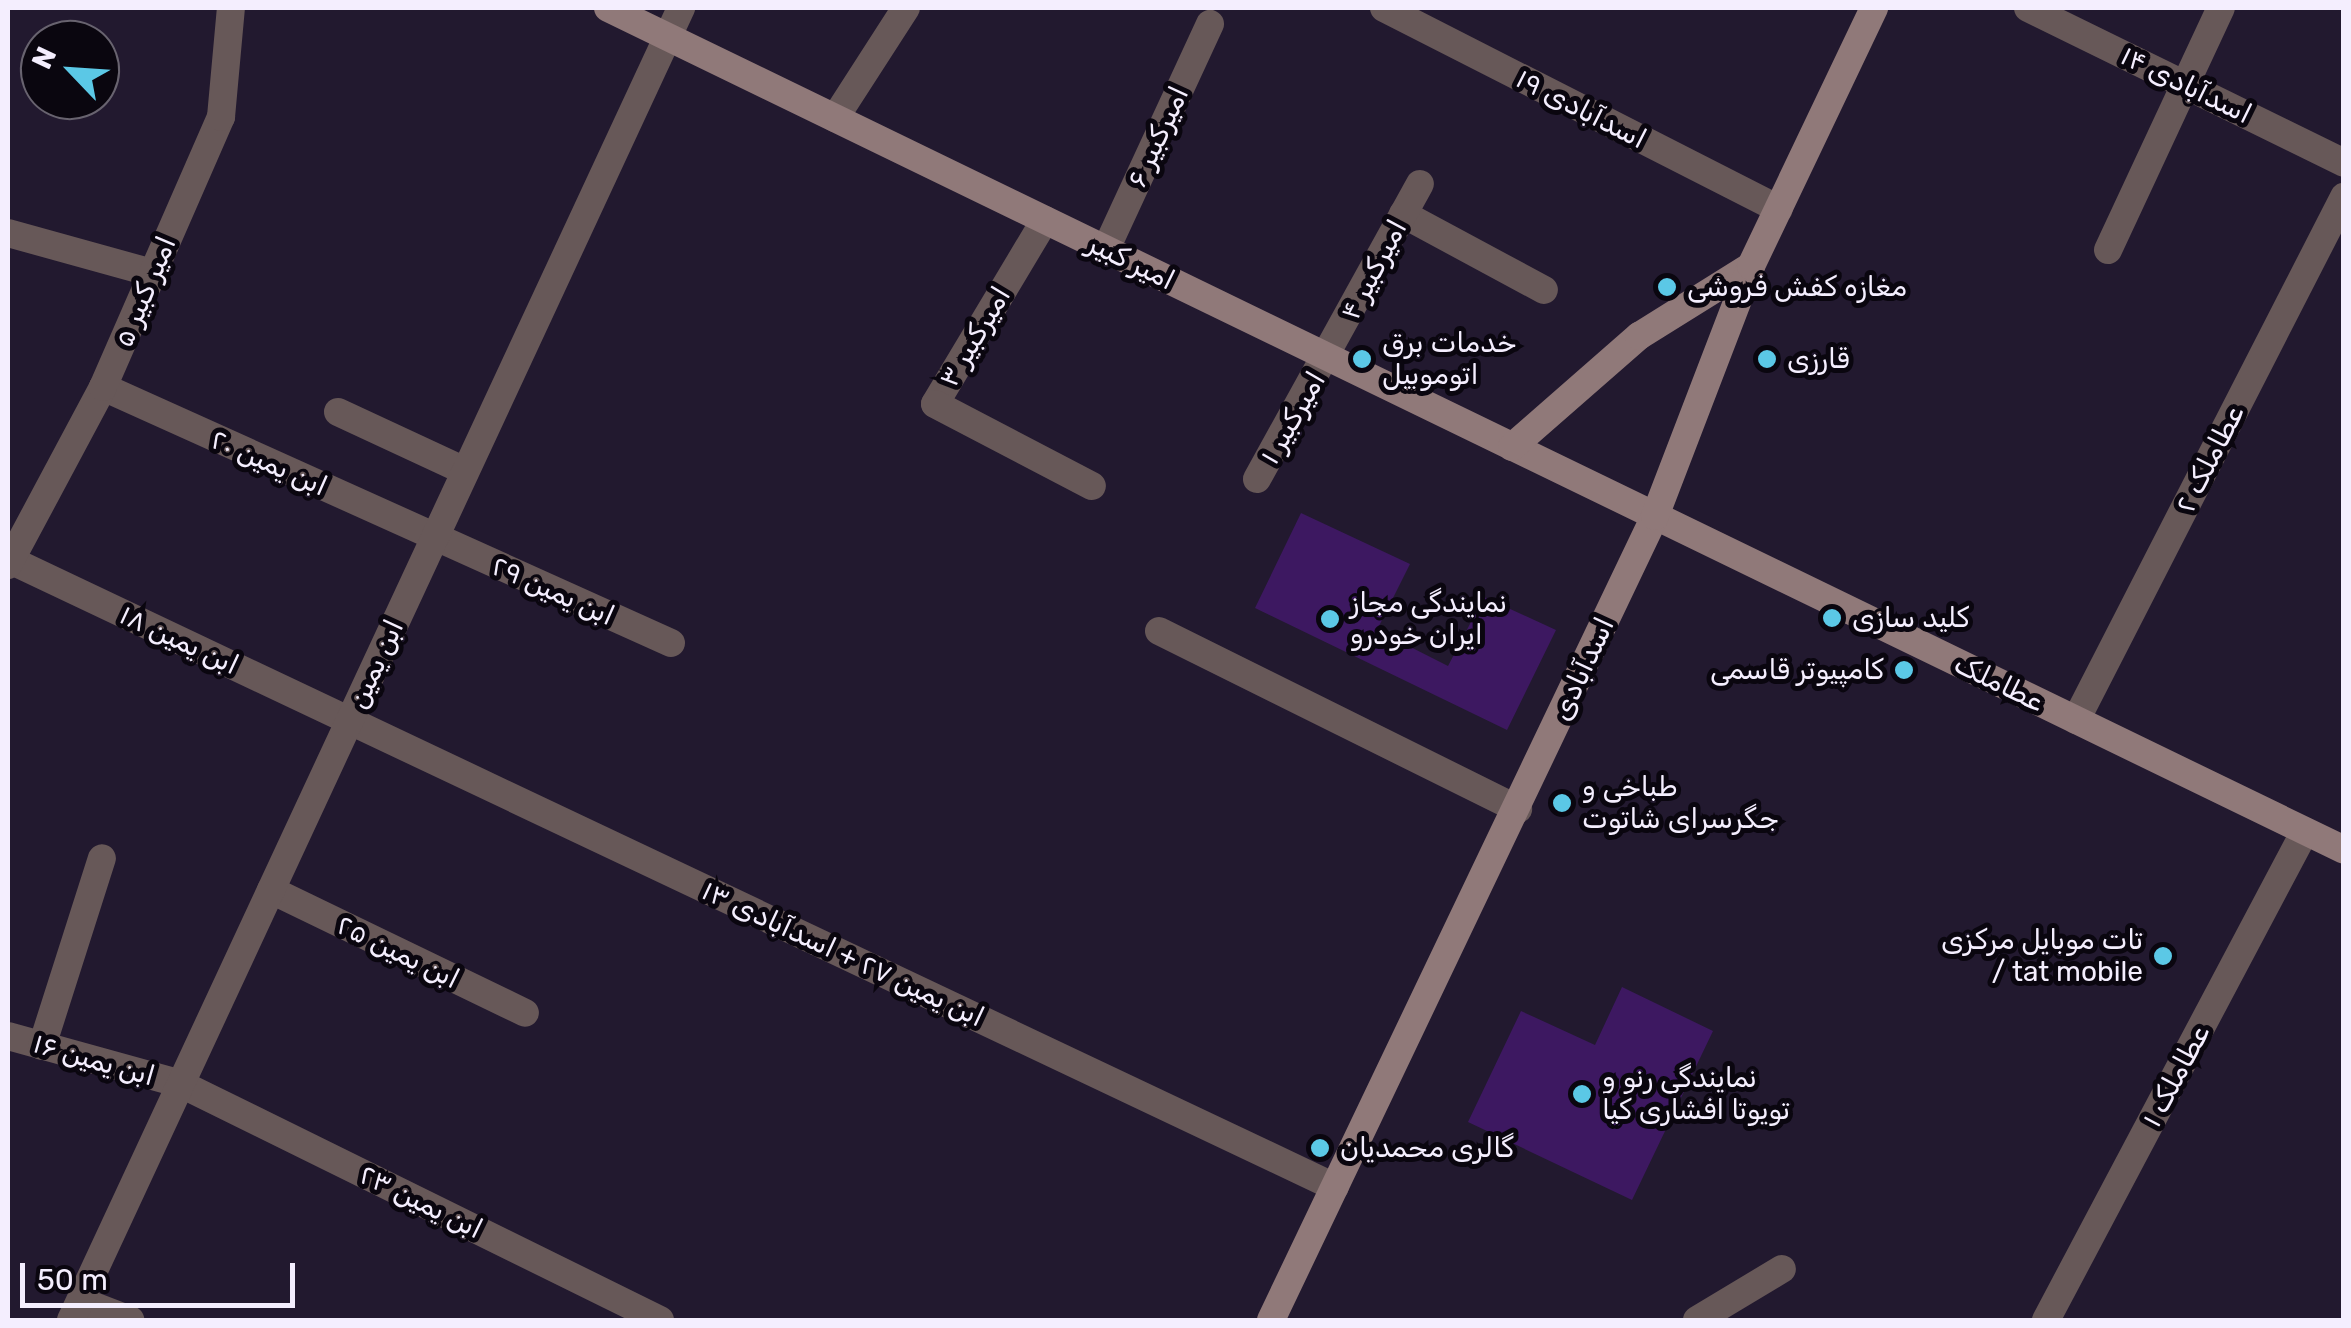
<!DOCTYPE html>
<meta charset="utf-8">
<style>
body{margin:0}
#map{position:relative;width:2351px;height:1328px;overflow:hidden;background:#22192f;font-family:Rubik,Cairo,sans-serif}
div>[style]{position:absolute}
.building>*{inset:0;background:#3d1861}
.minor>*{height:28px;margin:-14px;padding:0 14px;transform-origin:14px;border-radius:14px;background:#675858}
.tertiary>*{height:28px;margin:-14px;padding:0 14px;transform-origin:14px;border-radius:14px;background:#675858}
.secondary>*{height:28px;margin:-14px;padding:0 14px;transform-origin:14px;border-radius:14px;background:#907979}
.dots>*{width:28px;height:28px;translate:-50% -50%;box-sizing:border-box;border:5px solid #0a060f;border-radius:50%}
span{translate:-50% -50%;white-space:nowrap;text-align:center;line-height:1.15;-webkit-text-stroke:10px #0a060f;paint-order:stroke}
.street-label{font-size:28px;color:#f4eefe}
.poi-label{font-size:28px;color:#f4eefe}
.left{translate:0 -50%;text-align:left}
.right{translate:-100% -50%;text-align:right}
.frame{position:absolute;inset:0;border:10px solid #f4eefe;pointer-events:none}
.north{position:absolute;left:20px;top:20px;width:100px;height:100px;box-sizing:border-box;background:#0a060f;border:2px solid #68636f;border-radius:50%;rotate:295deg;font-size:28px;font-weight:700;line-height:40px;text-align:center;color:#f4eefe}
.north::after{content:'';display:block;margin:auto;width:35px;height:45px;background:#5bc8e6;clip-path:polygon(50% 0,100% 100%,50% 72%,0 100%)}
.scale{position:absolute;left:20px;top:1263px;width:275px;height:45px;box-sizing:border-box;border:5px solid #f4eefe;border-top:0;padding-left:12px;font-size:30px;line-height:35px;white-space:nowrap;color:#f4eefe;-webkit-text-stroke:8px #0a060f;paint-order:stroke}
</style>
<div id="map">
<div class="building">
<div style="clip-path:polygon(1301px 513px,1410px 564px,1377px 630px,1448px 666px,1484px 597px,1556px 630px,1507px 730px,1255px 608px)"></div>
<div style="clip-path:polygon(1622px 987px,1713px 1031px,1632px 1200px,1468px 1122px,1521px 1011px,1595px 1045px)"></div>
</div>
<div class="minor">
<div style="left:1384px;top:8px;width:443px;rotate:27deg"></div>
<div style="left:2028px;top:8px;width:352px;rotate:26.1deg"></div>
<div style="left:835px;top:118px;width:131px;rotate:-57.2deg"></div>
<div style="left:1403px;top:214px;width:160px;rotate:28.3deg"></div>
<div style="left:1045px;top:220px;width:214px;rotate:120.9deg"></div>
<div style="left:935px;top:404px;width:177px;rotate:27.6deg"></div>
<div style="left:8px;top:233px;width:149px;rotate:15.5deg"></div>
<div style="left:1106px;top:249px;width:248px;rotate:-65.2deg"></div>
<div style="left:2108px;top:250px;width:267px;rotate:-65deg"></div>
<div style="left:103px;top:387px;width:623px;rotate:24.26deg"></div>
<div style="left:338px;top:412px;width:140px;rotate:24.9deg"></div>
<div style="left:1257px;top:479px;width:337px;rotate:-61.1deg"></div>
<div style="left:8px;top:559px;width:1468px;rotate:25.33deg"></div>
<div style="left:8px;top:565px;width:202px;rotate:-61.9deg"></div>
<div style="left:103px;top:387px;width:295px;rotate:-66.4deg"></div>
<div style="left:221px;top:117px;width:109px;rotate:-84.8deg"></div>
<div style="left:1159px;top:631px;width:401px;rotate:26.4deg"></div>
<div style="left:2076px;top:720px;width:588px;rotate:-62.87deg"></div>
<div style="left:271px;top:890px;width:282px;rotate:25.8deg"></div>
<div style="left:8px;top:1036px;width:180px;rotate:15.5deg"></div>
<div style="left:181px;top:1084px;width:534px;rotate:26.23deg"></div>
<div style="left:42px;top:1046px;width:197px;rotate:-72.3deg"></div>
<div style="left:81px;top:1301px;width:53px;rotate:21.2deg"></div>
<div style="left:1697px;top:1320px;width:99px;rotate:-31deg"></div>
<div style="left:2046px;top:1320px;width:553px;rotate:-62.09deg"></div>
</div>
<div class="tertiary">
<div style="left:71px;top:1320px;width:1447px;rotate:-65.06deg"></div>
</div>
<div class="secondary">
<div style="left:608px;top:8px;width:1929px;rotate:25.87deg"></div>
<div style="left:1512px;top:447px;width:169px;rotate:-41.2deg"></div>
<div style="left:1639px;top:336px;width:132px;rotate:-32deg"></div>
<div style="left:1271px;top:1320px;width:891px;rotate:-64.47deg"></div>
<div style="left:1655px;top:516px;width:268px;rotate:-69deg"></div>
<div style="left:1751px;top:266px;width:286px;rotate:-64.5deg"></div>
</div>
<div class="dots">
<div style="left:1667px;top:287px;background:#5bc8e6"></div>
<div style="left:1362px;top:359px;background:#5bc8e6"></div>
<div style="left:1767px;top:359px;background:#5bc8e6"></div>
<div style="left:1832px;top:618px;background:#5bc8e6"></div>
<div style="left:1330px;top:619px;background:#5bc8e6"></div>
<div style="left:1904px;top:670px;background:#5bc8e6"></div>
<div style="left:1562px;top:803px;background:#5bc8e6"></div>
<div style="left:2163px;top:956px;background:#5bc8e6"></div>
<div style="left:1582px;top:1094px;background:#5bc8e6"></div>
<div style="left:1320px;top:1148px;background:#5bc8e6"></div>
</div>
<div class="street-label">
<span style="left:2186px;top:85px;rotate:26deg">اسدآبادی ۱۴</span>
<span style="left:1581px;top:109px;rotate:27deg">اسدآبادی ۱۹</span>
<span style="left:1158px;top:137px;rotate:-65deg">امیرکبیر ۶</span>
<span style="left:1131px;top:262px;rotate:26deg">امیر کبیر</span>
<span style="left:1374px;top:270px;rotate:-62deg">امیرکبیر ۴</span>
<span style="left:145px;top:292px;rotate:-67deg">امیر کبیر ۵</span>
<span style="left:975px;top:337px;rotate:-59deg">امیرکبیر ۳</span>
<span style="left:1293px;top:418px;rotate:-60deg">امیرکبیر ۱</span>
<span style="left:2210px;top:459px;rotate:-63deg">عطاملک ۲</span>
<span style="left:269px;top:463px;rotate:24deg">ابن یمین ۲۰</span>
<span style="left:553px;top:591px;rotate:24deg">ابن یمین ۲۹</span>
<span style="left:179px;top:640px;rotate:25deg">ابن یمین ۱۸</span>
<span style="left:376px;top:664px;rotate:-65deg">ابن یمین</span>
<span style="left:1583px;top:669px;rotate:-65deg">اسدآبادی</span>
<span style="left:1999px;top:683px;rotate:26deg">عطاملک</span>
<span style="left:398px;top:952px;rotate:26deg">ابن یمین ۲۵</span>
<span style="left:843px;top:954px;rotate:25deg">ابن یمین ۲۷ + اسدآبادی ۱۳</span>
<span style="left:94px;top:1060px;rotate:16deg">ابن یمین ۱۶</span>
<span style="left:2176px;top:1076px;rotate:-62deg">عطاملک ۱</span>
<span style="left:421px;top:1202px;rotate:26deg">ابن یمین ۲۳</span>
</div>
<div class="poi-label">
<span class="left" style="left:1687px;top:287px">مغازه کفش فروشی</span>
<span class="left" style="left:1382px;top:359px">خدمات برق<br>اتوموبیل</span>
<span class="left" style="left:1787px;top:359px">قارزی</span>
<span class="left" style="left:1350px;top:619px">نمایندگی مجاز<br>ایران خودرو</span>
<span class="left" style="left:1852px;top:618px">کلید سازی</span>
<span class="right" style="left:1884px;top:670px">کامپیوتر قاسمی</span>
<span class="left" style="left:1582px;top:803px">طباخی و<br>جگرسرای شاتوت</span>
<span class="right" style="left:2143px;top:956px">تات موبایل مرکزی<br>/ tat mobile</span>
<span class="left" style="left:1602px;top:1094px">نمایندگی رنو و<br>تویوتا افشاری کیا</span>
<span class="left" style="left:1340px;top:1148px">گالری محمدیان</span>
</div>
<div class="frame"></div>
<div class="north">N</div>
<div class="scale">50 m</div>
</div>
